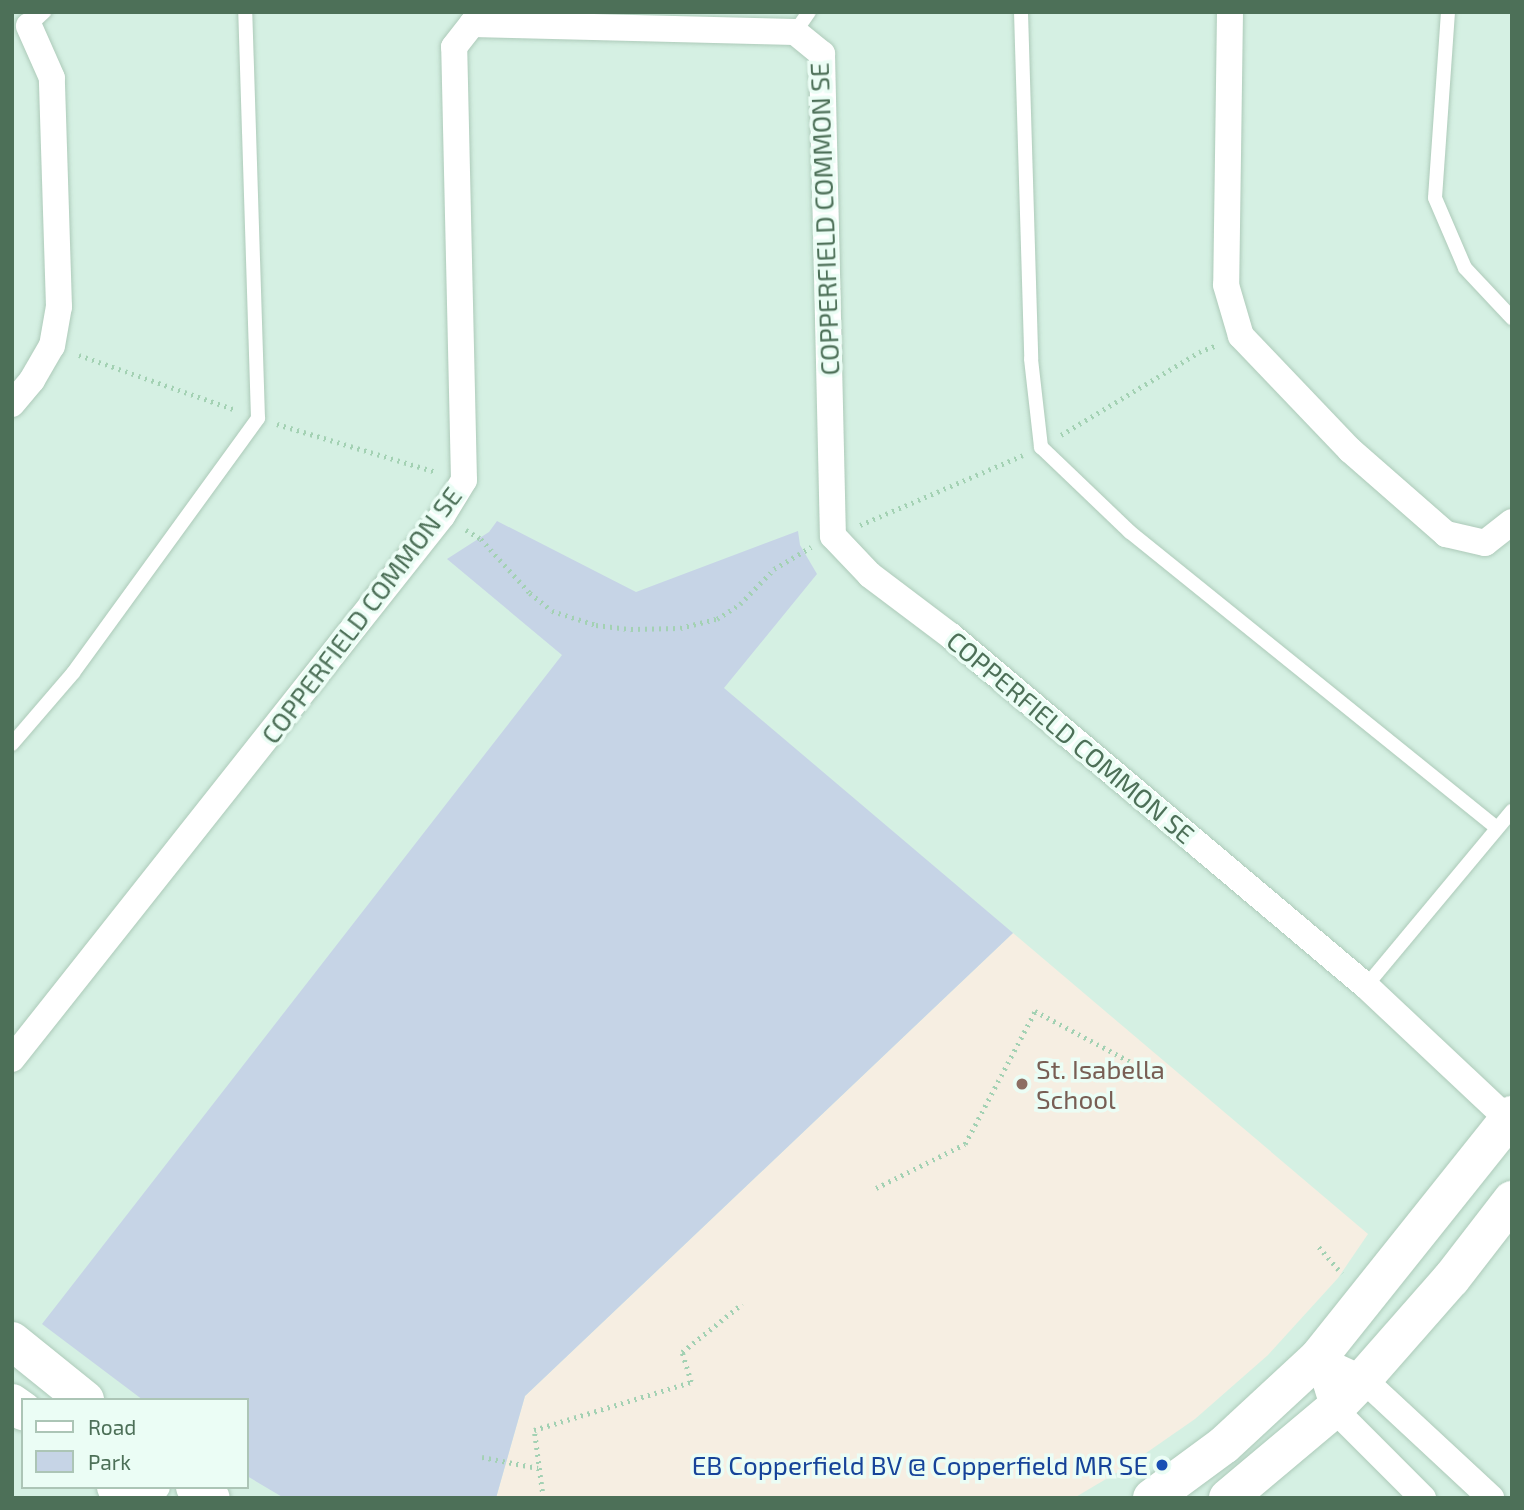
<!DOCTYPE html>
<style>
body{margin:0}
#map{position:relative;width:1524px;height:1510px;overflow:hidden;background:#e6faf1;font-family:"Exo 2",sans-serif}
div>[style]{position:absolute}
.residential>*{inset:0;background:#d5f0e3}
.education>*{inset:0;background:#f6eee2}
.green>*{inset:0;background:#c6d4e6}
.path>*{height:4.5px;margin-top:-2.25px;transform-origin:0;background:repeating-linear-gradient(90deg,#a3d1b3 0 2px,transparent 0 7px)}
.roads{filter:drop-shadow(0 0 2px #adcab9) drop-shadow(0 0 2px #adcab9)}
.lane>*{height:14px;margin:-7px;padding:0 7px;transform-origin:7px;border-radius:7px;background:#fff}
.street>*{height:26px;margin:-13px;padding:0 13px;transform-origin:13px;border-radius:13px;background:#fff}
.secondary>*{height:38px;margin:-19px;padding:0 19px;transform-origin:19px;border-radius:19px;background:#fff}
.dots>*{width:19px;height:19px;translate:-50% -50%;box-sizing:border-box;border:4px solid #ebfdf5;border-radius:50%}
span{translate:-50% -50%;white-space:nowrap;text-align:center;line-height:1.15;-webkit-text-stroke:7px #ebfdf5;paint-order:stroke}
.street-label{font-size:26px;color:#4d7058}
.education-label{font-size:26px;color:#785e54}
.left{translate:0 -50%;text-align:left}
.transit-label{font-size:26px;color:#164399}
.right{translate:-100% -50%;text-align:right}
.frame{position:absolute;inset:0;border:14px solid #4d7058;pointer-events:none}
.legend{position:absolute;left:21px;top:1398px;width:228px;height:91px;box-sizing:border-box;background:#ebfdf5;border:2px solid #acc5b6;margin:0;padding:9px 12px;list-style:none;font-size:21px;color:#4d7058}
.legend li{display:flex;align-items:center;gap:14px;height:35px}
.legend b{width:35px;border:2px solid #acc5b6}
</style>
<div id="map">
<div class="residential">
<div style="clip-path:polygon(evenodd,12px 12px,1512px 12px,1512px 1498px,12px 1498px,12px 12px,23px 1400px,247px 1400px,247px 1487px,23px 1487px,23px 1400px)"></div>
</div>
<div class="education">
<div style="clip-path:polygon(1013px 933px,1368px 1234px,1338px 1278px,1268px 1355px,1195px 1419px,1123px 1469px,1074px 1498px,496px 1498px,525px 1396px)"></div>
</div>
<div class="green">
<div style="clip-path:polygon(497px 521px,636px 592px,798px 531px,800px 545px,817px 574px,724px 688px,1013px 933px,525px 1396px,496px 1498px,284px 1498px,247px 1476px,247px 1400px,143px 1400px,42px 1324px,562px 655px,447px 559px,489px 532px)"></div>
</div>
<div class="path">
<div style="left:79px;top:355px;width:166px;rotate:19.3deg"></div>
<div style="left:277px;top:424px;width:166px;rotate:16.8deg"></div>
<div style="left:1061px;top:435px;width:161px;rotate:-31deg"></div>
<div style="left:1199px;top:352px;width:19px;rotate:-21deg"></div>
<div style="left:860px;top:525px;width:177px;rotate:-23.2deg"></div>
<div style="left:466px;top:530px;width:17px;rotate:31deg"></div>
<div style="left:481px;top:539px;width:73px;rotate:47.8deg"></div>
<div style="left:530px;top:593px;width:28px;rotate:39deg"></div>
<div style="left:552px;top:611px;width:46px;rotate:17.7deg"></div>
<div style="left:596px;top:625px;width:35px;rotate:7deg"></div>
<div style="left:631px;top:629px;width:49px;rotate:-1.2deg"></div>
<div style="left:680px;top:628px;width:38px;rotate:-14deg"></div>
<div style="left:717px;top:619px;width:27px;rotate:-33deg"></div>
<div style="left:740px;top:604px;width:49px;rotate:-45.8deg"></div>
<div style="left:774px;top:569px;width:43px;rotate:-30.7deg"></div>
<div style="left:876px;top:1188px;width:99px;rotate:-26.3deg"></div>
<div style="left:965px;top:1144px;width:150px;rotate:-62.2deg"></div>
<div style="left:1035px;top:1011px;width:143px;rotate:28deg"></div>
<div style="left:1319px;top:1247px;width:35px;rotate:49deg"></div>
<div style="left:482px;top:1457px;width:57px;rotate:11.1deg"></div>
<div style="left:543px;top:1498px;width:69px;rotate:-97.5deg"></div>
<div style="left:534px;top:1430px;width:164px;rotate:-17deg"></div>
<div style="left:691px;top:1382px;width:31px;rotate:-107deg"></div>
<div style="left:682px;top:1352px;width:77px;rotate:-38.7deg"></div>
</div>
<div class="roads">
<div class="lane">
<div style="left:1021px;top:12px;width:347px;rotate:88.3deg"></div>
<div style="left:1031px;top:359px;width:89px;rotate:83.5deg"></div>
<div style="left:1041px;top:447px;width:123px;rotate:43.7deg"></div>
<div style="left:1130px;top:532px;width:471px;rotate:38.9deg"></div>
<div style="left:1448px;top:12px;width:186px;rotate:94deg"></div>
<div style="left:1435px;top:198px;width:76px;rotate:66.8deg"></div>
<div style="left:1465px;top:268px;width:69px;rotate:46.8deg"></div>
<div style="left:29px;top:26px;width:21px;rotate:-43deg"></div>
<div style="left:795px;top:32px;width:24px;rotate:-55deg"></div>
<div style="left:12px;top:744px;width:94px;rotate:-49.3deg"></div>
<div style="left:73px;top:673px;width:315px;rotate:-54deg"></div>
<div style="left:258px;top:418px;width:406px;rotate:-91.8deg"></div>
<div style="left:1366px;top:986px;width:228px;rotate:-50.2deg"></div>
</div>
<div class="street">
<div style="left:1230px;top:12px;width:273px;rotate:90.8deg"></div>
<div style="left:1226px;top:285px;width:53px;rotate:73.6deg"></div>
<div style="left:1241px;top:336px;width:158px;rotate:46.3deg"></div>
<div style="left:1350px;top:450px;width:128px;rotate:41.2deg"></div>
<div style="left:1446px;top:534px;width:40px;rotate:13deg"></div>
<div style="left:1485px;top:543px;width:34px;rotate:-38deg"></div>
<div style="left:12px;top:404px;width:31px;rotate:-50deg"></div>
<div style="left:32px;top:380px;width:39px;rotate:-60deg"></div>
<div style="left:52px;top:346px;width:40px;rotate:-80deg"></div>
<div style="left:59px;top:307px;width:229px;rotate:-91.8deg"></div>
<div style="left:52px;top:78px;width:57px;rotate:-113.9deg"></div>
<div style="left:12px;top:1059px;width:693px;rotate:-51.62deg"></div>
<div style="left:442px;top:516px;width:42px;rotate:-58.6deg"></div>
<div style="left:464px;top:480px;width:433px;rotate:-91.3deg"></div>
<div style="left:454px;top:47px;width:29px;rotate:-52deg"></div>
<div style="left:472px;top:24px;width:323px;rotate:1.4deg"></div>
<div style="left:795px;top:32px;width:35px;rotate:39deg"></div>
<div style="left:822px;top:54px;width:482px;rotate:88.7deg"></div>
<div style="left:833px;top:536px;width:54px;rotate:46.5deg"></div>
<div style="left:870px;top:575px;width:101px;rotate:37deg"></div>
<div style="left:951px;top:636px;width:543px;rotate:40.14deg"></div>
<div style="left:1366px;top:986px;width:200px;rotate:43.2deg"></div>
<div style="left:1318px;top:1358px;width:50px;rotate:25deg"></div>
<div style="left:1363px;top:1379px;width:175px;rotate:42.9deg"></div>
<div style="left:1318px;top:1358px;width:53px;rotate:72.6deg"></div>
<div style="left:1334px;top:1409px;width:126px;rotate:45deg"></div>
<div style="left:148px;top:1498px;width:14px;rotate:-51deg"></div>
</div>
<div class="secondary">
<div style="left:12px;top:1341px;width:94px;rotate:38.9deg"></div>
<div style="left:12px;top:1403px;width:14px;rotate:36deg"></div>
<div style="left:116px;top:1487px;width:17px;rotate:40deg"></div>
<div style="left:195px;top:1487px;width:19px;rotate:35deg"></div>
<div style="left:1152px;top:1498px;width:89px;rotate:-36.4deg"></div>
<div style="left:1224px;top:1445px;width:128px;rotate:-42.8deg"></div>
<div style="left:1318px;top:1358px;width:311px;rotate:-51.4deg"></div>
<div style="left:1228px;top:1498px;width:138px;rotate:-40deg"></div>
<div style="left:1334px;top:1409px;width:42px;rotate:-46deg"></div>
<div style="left:1363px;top:1379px;width:133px;rotate:-48.7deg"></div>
<div style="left:1451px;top:1279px;width:100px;rotate:-52.3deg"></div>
</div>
</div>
<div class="dots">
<div style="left:1022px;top:1084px;background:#8d6e63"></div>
<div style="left:1162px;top:1465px;background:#1a4fb4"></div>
</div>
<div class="street-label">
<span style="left:824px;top:219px;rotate:-92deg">COPPERFIELD COMMON SE</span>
<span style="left:361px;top:615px;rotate:-53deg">COPPERFIELD COMMON SE</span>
<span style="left:1071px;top:737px;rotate:40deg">COPPERFIELD COMMON SE</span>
</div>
<div class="education-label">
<span class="left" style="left:1036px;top:1084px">St. Isabella<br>School</span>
</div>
<div class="transit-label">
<span class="right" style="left:1148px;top:1465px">EB Copperfield BV @ Copperfield MR SE</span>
</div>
<div class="frame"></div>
<ul class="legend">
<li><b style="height:9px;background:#fff"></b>Road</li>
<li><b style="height:19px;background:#c6d4e6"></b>Park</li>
</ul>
</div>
